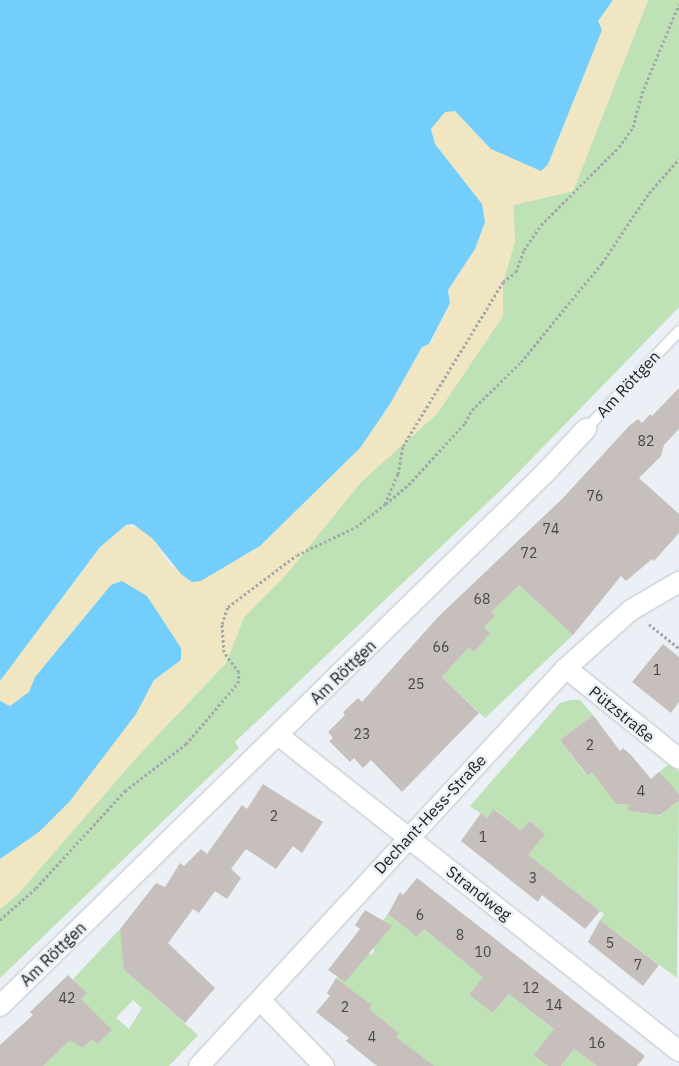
<!DOCTYPE html>
<meta charset="utf-8">
<style>
body{margin:0}
#map{position:relative;width:679px;height:1066px;overflow:hidden;background:#eaf0f6;font-family:"IBM Plex Sans",sans-serif}
div>[style]{position:absolute}
.green>*{inset:0;background:#bee1b5}
.sand>*{inset:0;background:#f0e6c1}
.water>*{inset:0;background:#73cefc}
.building>*{inset:0;background:#c7bfbc}
.path>*{height:3px;margin-top:-1.5px;transform-origin:0;background:repeating-linear-gradient(90deg,#a3a8ac 0 2.5px,transparent 0 5px)}
.roads{filter:drop-shadow(0 0 1px #bdc3c8) drop-shadow(0 0 1px #bdc3c8)}
.lane>*{height:10px;margin:-5px;padding:0 5px;transform-origin:5px;border-radius:5px;background:#fff}
.street>*{height:20px;margin:-10px;padding:0 10px;transform-origin:10px;border-radius:10px;background:#fff}
span{translate:-50% -50%;white-space:nowrap;text-align:center;line-height:1.15;-webkit-text-stroke:5px #eaf0f6;paint-order:stroke}
.number-label{font-size:14px;color:#454646}
.number-label span{-webkit-text-stroke-width:0}
.street-label{font-size:16px;color:#1a1d1e}
</style>
<div id="map">
<div class="green">
<div style="clip-path:polygon(648px 0,679px 0,679px 307px,506px 485px,235px 742px,239px 748px,0 978px,0 909px,17px 895px,136px 758px,226px 663px,244px 617px,284px 577px,361px 482px,437px 413px,503px 316px,503px 282px,515px 241px,513px 205px,573px 191px)"></div>
<div style="clip-path:polygon(518px 584px,573px 635px,485px 718px,442px 677px,469px 647px,474px 652px,482px 643px,490px 633px,484px 627px,495px 616px,491px 612px)"></div>
<div style="clip-path:polygon(571px 700px,580px 700px,593px 715px,560px 740px,586px 775px,604px 762px,616px 804px,629px 805px,629px 811px,648px 814px,655px 809px,659px 816px,679px 801px,677px 978px,600px 920px,604px 914px,527px 855px,545px 834px,530px 821px,515px 839px,508px 820px,495px 809px,487px 818px,470px 806px,560px 703px)"></div>
<div style="clip-path:polygon(669px 764px,679px 772px,679px 798px,659px 772px)"></div>
<div style="clip-path:polygon(388px 914px,417px 937px,424px 929px,471px 967px,486px 973px,469px 995px,493px 1013px,509px 994px,554px 1029px,548px 1066px,432px 1066px,396px 1037px,399px 1033px,369px 1009px,372px 1005px,336px 978px,367px 952px,371px 955px,374px 951px,372px 935px)"></div>
<div style="clip-path:polygon(evenodd,120px 929px,125px 971px,198px 1035px,169px 1066px,42px 1066px,54px 1055px,65px 1036px,83px 1048px,92px 1039px,81px 999px,86px 993px,73px 979px,120px 929px,133px 1000px,142px 1008px,129px 1029px,116px 1018px,133px 1000px)"></div>
<div style="clip-path:polygon(574px 1049px,597px 1066px,561px 1066px)"></div>
</div>
<div class="sand">
<div style="clip-path:polygon(613px 0,648px 0,573px 191px,513px 205px,515px 241px,503px 282px,503px 316px,437px 414px,361px 482px,284px 577px,244px 617px,226px 662px,136px 758px,17px 895px,0 909px,0 859px,39px 832px,70px 801px,146px 696px,154px 680px,181px 660px,181px 648px,147px 596px,130px 588px,111px 585px,35px 677px,33px 688px,18px 703px,10px 706px,0 701px,0 681px,7px 671px,100px 547px,126px 525px,140px 528px,152px 538px,171px 566px,201px 581px,260px 546px,360px 448px,390px 404px,422px 347px,430px 344px,450px 303px,448px 290px,475px 249px,485px 222px,455px 170px,435px 144px,431px 129px,445px 112px,455px 111px,491px 149px,548px 164px,597px 21px)"></div>
</div>
<div class="water">
<div style="clip-path:polygon(0 0,613px 0,598px 21px,602px 30px,548px 164px,541px 171px,491px 149px,455px 111px,445px 112px,431px 129px,435px 144px,482px 204px,485px 222px,475px 249px,448px 290px,450px 303px,429px 344px,422px 347px,390px 404px,360px 448px,260px 546px,201px 581px,192px 582px,181px 574px,152px 538px,133px 524px,126px 525px,100px 547px,0 681px)"></div>
<div style="clip-path:polygon(122px 581px,147px 596px,181px 648px,181px 660px,154px 680px,136px 714px,70px 801px,39px 832px,0 859px,0 701px,10px 706px,29px 692px,35px 677px,111px 585px)"></div>
</div>
<div class="building">
<div style="clip-path:polygon(679px 388px,679px 429px,664px 445px,661px 456px,639px 478px,679px 514px,679px 533px,654px 561px,652px 559px,626px 581px,621px 576px,573px 635px,519px 585px,491px 612px,495px 616px,484px 627px,490px 633px,482px 643px,474px 652px,469px 647px,442px 677px,479px 713px,402px 792px,371px 760px,363px 768px,354px 758px,350px 762px,329px 741px,333px 738px,328px 732px,345px 715px,343px 712px,358px 698px,362px 702px,438px 617px,563px 498px,629px 426px,638px 419px,642px 423px,650px 414px,652px 416px)"></div>
<div style="clip-path:polygon(663px 644px,679px 657px,679px 702px,671px 713px,632px 682px)"></div>
<div style="clip-path:polygon(593px 715px,620px 751px,623px 748px,631px 755px,651px 779px,659px 772px,668px 781px,679px 795px,679px 801px,660px 815px,628px 811px,629px 805px,616px 804px,592px 772px,587px 775px,560px 740px)"></div>
<div style="clip-path:polygon(263px 784px,323px 822px,302px 853px,293px 846px,276px 869px,246px 849px,231px 869px,241px 878px,227px 899px,215px 891px,199px 913px,193px 909px,168px 943px,215px 988px,185px 1023px,124px 970px,120px 929px,156px 883px,165px 887px,180px 863px,184px 866px,201px 849px,207px 854px,242px 805px,247px 809px)"></div>
<div style="clip-path:polygon(494px 809px,521px 831px,530px 821px,545px 834px,528px 855px,600px 911px,585px 929px,542px 895px,538px 902px,461px 841px,481px 813px,487px 818px)"></div>
<div style="clip-path:polygon(417px 878px,645px 1056px,637px 1066px,597px 1066px,574px 1049px,561px 1066px,548px 1066px,534px 1055px,554px 1029px,509px 994px,493px 1013px,469px 995px,483px 977px,424px 929px,417px 937px,388px 914px,400px 892px,403px 895px)"></div>
<div style="clip-path:polygon(365px 910px,392px 926px,345px 982px,328px 970px,360px 929px,355px 925px)"></div>
<div style="clip-path:polygon(600px 920px,659px 965px,643px 986px,588px 942px)"></div>
<div style="clip-path:polygon(68px 975px,87px 993px,81px 999px,112px 1030px,97px 1044px,92px 1039px,83px 1048px,70px 1040px,43px 1066px,0 1066px,0 1045px,33px 1015px,30px 1012px)"></div>
<div style="clip-path:polygon(336px 978px,372px 1005px,369px 1009px,399px 1033px,396px 1037px,434px 1066px,377px 1066px,346px 1041px,349px 1038px,316px 1012px,330px 996px,327px 993px)"></div>
</div>
<div class="path">
<div style="left:386px;top:504px;width:35px;rotate:-41deg"></div>
<div style="left:412px;top:481px;width:79px;rotate:-47.6deg"></div>
<div style="left:465px;top:423px;width:15px;rotate:-62deg"></div>
<div style="left:472px;top:410px;width:69px;rotate:-44.4deg"></div>
<div style="left:521px;top:362px;width:128px;rotate:-50.7deg"></div>
<div style="left:602px;top:263px;width:84px;rotate:-56.1deg"></div>
<div style="left:649px;top:193px;width:45px;rotate:-48.6deg"></div>
<div style="left:649px;top:624px;width:38px;rotate:39deg"></div>
<div style="left:0;top:920px;width:48px;rotate:-41.6deg"></div>
<div style="left:36px;top:888px;width:132px;rotate:-47.5deg"></div>
<div style="left:125px;top:791px;width:77px;rotate:-37.6deg"></div>
<div style="left:186px;top:744px;width:80px;rotate:-49.6deg"></div>
<div style="left:238px;top:683px;width:11px;rotate:-85deg"></div>
<div style="left:239px;top:672px;width:25px;rotate:-127deg"></div>
<div style="left:224px;top:652px;width:28px;rotate:-94deg"></div>
<div style="left:222px;top:624px;width:18px;rotate:-71deg"></div>
<div style="left:228px;top:607px;width:86px;rotate:-37deg"></div>
<div style="left:297px;top:555px;width:65px;rotate:-25.4deg"></div>
<div style="left:356px;top:527px;width:37px;rotate:-38deg"></div>
<div style="left:385px;top:504px;width:33px;rotate:-67deg"></div>
<div style="left:398px;top:474px;width:28px;rotate:-80deg"></div>
<div style="left:403px;top:446px;width:192px;rotate:-58.6deg"></div>
<div style="left:503px;top:282px;width:16px;rotate:-38deg"></div>
<div style="left:516px;top:272px;width:23px;rotate:-70deg"></div>
<div style="left:524px;top:250px;width:30px;rotate:-56deg"></div>
<div style="left:541px;top:225px;width:110px;rotate:-45deg"></div>
<div style="left:619px;top:147px;width:24px;rotate:-55deg"></div>
<div style="left:633px;top:127px;width:35px;rotate:-75deg"></div>
<div style="left:642px;top:93px;width:96px;rotate:-67.4deg"></div>
</div>
<div class="roads">
<div class="lane">
<div style="left:586px;top:429px;width:135px;rotate:-46.5deg"></div>
</div>
<div class="street">
<div style="left:566px;top:668px;width:145px;rotate:38.8deg"></div>
<div style="left:278px;top:735px;width:511px;rotate:38.24deg"></div>
<div style="left:260px;top:1000px;width:92px;rotate:45.9deg"></div>
<div style="left:0;top:1006px;width:761px;rotate:-44.36deg"></div>
<div style="left:544px;top:474px;width:62px;rotate:-47deg"></div>
<div style="left:199px;top:1066px;width:541px;rotate:-47.32deg"></div>
<div style="left:566px;top:668px;width:87px;rotate:-41.7deg"></div>
<div style="left:631px;top:610px;width:56px;rotate:-30.3deg"></div>
</div>
</div>
<div class="number-label">
<span style="left:646px;top:441px">82</span>
<span style="left:595px;top:496px">76</span>
<span style="left:551px;top:529px">74</span>
<span style="left:529px;top:553px">72</span>
<span style="left:482px;top:599px">68</span>
<span style="left:441px;top:647px">66</span>
<span style="left:657px;top:670px">1</span>
<span style="left:416px;top:684px">25</span>
<span style="left:362px;top:734px">23</span>
<span style="left:590px;top:745px">2</span>
<span style="left:641px;top:791px">4</span>
<span style="left:274px;top:816px">2</span>
<span style="left:483px;top:837px">1</span>
<span style="left:533px;top:878px">3</span>
<span style="left:420px;top:915px">6</span>
<span style="left:460px;top:935px">8</span>
<span style="left:610px;top:943px">5</span>
<span style="left:483px;top:952px">10</span>
<span style="left:638px;top:965px">7</span>
<span style="left:531px;top:988px">12</span>
<span style="left:67px;top:998px">42</span>
<span style="left:554px;top:1005px">14</span>
<span style="left:345px;top:1007px">2</span>
<span style="left:372px;top:1037px">4</span>
<span style="left:597px;top:1043px">16</span>
</div>
<div class="street-label">
<span style="left:628px;top:384px;rotate:-47deg">Am Röttgen</span>
<span style="left:343px;top:672px;rotate:-44deg">Am Röttgen</span>
<span style="left:622px;top:714px;rotate:39deg">Pützstraße</span>
<span style="left:430px;top:814px;rotate:-47deg">Dechant-Hess-Straße</span>
<span style="left:479px;top:893px;rotate:38deg">Strandweg</span>
<span style="left:53px;top:954px;rotate:-44deg">Am Röttgen</span>
</div>
</div>
